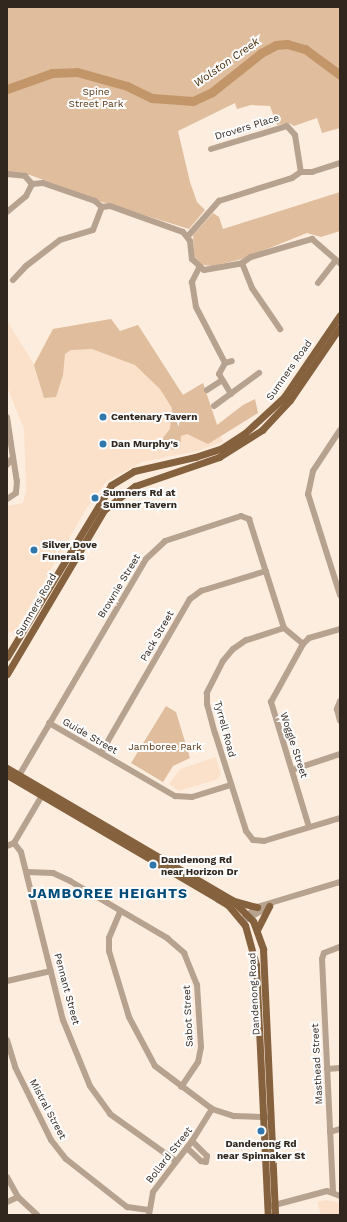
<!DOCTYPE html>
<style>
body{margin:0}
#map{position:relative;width:347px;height:1222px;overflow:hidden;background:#fdeddf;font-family:"Work Sans",sans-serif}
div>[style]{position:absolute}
.built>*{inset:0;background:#fbe1ca}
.green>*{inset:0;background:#dfbd9d}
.river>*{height:9px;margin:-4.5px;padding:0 4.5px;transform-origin:4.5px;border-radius:4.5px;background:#c3966a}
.minor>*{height:6px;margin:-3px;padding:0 3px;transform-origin:3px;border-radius:3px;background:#b7a28f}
.major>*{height:7px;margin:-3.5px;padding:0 3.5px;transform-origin:3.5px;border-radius:3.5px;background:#85613e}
.dots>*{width:11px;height:11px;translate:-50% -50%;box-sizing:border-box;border:2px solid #fdfdfd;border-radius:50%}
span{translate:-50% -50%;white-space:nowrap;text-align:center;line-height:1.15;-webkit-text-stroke:4px #fdfdfd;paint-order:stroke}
.park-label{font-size:10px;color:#583816}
.street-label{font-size:10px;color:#31271e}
.poi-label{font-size:10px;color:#31271e;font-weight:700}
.left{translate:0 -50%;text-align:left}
.water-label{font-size:11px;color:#492a06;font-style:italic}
.district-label{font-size:14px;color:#004b79;font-weight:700;letter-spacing:1px}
.frame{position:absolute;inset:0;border:8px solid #31271e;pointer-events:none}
</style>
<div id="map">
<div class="built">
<div style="clip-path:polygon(111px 319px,120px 331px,138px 325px,182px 395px,203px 383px,223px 442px,198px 451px,142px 462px,106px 482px,86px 509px,16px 630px,7px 633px,7px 506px,23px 503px,26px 491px,24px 429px,7px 387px,7px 321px,34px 364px,53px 329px)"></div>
<div style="clip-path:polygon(216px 757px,221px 774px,218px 779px,179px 791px,169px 784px,180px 769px)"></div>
<div style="clip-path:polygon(326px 1200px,340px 1203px,340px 1215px,321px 1215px,317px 1202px)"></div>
</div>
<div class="green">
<div style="clip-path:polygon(7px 7px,340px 7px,340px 128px,322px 133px,317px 118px,294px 126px,289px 123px,277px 125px,270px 106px,251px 105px,237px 109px,235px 103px,178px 131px,190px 182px,197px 202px,205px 210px,189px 229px,102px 202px,30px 175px,7px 172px)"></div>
<div style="clip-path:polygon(340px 192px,340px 231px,321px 237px,307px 233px,242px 259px,213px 266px,202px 265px,194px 256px,193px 235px,213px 213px,219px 217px,223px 229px)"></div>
<div style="clip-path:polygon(111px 319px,120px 331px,138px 325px,183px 395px,203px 383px,217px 425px,243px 405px,255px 399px,258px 413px,208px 444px,187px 434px,181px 436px,180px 446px,173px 450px,162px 439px,170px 429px,172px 408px,160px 389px,135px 365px,92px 349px,71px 350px,65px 354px,63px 375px,56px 397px,44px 398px,34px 365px,53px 329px)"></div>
<div style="clip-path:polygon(166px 706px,176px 712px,190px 758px,173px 766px,163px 782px,131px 763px)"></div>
</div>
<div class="river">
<div style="left:7px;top:89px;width:48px;rotate:-19.6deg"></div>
<div style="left:52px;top:73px;width:25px;rotate:-2deg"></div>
<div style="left:77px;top:72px;width:52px;rotate:15.6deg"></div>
<div style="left:127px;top:86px;width:28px;rotate:26deg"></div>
<div style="left:152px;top:98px;width:41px;rotate:4.2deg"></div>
<div style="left:193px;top:101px;width:21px;rotate:-25deg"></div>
<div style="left:212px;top:92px;width:63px;rotate:-38.5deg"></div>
<div style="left:261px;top:53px;width:17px;rotate:-28deg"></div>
<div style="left:276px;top:45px;width:11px;rotate:-5deg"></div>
<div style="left:287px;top:44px;width:19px;rotate:16deg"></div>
<div style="left:305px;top:49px;width:44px;rotate:36.6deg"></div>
</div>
<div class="minor">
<div style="left:211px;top:149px;width:79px;rotate:-16.8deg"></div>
<div style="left:287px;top:126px;width:12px;rotate:48deg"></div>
<div style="left:295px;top:135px;width:37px;rotate:81deg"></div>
<div style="left:7px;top:174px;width:18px;rotate:6deg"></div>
<div style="left:25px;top:176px;width:11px;rotate:49deg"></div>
<div style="left:32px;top:184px;width:11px;rotate:-5deg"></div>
<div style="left:43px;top:183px;width:55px;rotate:19.1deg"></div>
<div style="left:95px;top:201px;width:9px;rotate:41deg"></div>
<div style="left:102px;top:207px;width:8px;rotate:-7deg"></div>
<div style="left:110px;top:206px;width:77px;rotate:19.6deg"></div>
<div style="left:183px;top:232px;width:11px;rotate:52deg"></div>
<div style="left:190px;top:241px;width:18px;rotate:84deg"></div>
<div style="left:192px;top:259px;width:16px;rotate:43deg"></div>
<div style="left:204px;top:270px;width:39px;rotate:-10deg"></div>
<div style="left:242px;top:263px;width:11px;rotate:-34deg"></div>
<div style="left:251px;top:257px;width:64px;rotate:-16.4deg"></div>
<div style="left:312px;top:239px;width:37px;rotate:41deg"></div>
<div style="left:7px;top:212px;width:25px;rotate:-40deg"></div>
<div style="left:26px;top:196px;width:13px;rotate:-63deg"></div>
<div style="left:188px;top:236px;width:47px;rotate:-48.5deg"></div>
<div style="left:219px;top:201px;width:77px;rotate:-17.5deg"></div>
<div style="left:292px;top:178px;width:11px;rotate:-34deg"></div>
<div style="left:301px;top:172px;width:11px"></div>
<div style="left:312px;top:172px;width:29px;rotate:-18deg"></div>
<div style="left:242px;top:263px;width:27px;rotate:68deg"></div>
<div style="left:252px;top:288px;width:50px;rotate:55.7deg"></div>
<div style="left:199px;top:268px;width:16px;rotate:117deg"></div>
<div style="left:192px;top:282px;width:25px;rotate:81deg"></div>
<div style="left:196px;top:307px;width:63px;rotate:62.6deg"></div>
<div style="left:13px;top:280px;width:19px;rotate:-47deg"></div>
<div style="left:26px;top:266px;width:43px;rotate:-37.4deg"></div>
<div style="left:60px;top:240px;width:34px;rotate:-17deg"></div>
<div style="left:93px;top:230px;width:25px;rotate:-69deg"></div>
<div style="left:318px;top:283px;width:28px;rotate:-52deg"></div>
<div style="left:207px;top:390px;width:17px;rotate:-33deg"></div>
<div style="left:231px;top:394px;width:23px;rotate:-121deg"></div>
<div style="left:219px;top:374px;width:13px;rotate:-61deg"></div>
<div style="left:225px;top:363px;width:7px;rotate:-16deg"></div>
<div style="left:214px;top:406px;width:56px;rotate:-36.3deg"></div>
<div style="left:7px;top:417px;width:40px;rotate:81.5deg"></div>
<div style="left:340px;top:430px;width:49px;rotate:123.4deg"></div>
<div style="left:313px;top:471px;width:24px;rotate:102deg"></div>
<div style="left:308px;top:494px;width:106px;rotate:72.4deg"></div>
<div style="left:7px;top:465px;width:10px;rotate:-53deg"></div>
<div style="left:13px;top:457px;width:24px;rotate:81deg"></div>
<div style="left:17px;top:481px;width:12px;rotate:95deg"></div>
<div style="left:16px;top:493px;width:11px;rotate:146deg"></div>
<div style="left:284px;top:628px;width:40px;rotate:162deg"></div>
<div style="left:246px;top:640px;width:16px;rotate:145deg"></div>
<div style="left:233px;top:649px;width:16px;rotate:130deg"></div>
<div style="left:223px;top:661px;width:36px;rotate:117deg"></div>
<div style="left:207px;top:693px;width:11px;rotate:90deg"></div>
<div style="left:207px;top:704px;width:30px;rotate:75deg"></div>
<div style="left:215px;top:733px;width:103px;rotate:72.4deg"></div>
<div style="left:246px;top:831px;width:11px;rotate:52deg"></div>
<div style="left:253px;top:840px;width:11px;rotate:5deg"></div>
<div style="left:264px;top:841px;width:79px;rotate:-16.8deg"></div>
<div style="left:340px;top:701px;width:9px;rotate:111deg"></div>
<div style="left:337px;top:709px;width:12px;rotate:76deg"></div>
<div style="left:49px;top:723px;width:146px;rotate:30.1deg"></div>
<div style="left:175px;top:796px;width:17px;rotate:3deg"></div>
<div style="left:192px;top:797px;width:41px;rotate:-17.1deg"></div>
<div style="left:101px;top:753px;width:178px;rotate:-60deg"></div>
<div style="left:190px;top:599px;width:14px;rotate:-36deg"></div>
<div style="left:201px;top:591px;width:68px;rotate:-17.1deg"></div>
<div style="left:292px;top:770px;width:51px;rotate:-18.4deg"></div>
<div style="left:17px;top:779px;width:255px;rotate:-59.6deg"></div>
<div style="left:146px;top:559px;width:26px;rotate:-43deg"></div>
<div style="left:165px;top:541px;width:80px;rotate:-18.2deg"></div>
<div style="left:241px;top:516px;width:9px;rotate:21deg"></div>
<div style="left:249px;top:519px;width:114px;rotate:72.2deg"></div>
<div style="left:284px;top:628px;width:25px;rotate:40deg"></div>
<div style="left:309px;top:827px;width:131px;rotate:-106.9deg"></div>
<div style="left:271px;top:702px;width:66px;rotate:-61.1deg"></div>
<div style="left:303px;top:644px;width:8px;rotate:-45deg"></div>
<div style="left:309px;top:638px;width:32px;rotate:-16deg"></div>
<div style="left:14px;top:843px;width:11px;rotate:52deg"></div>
<div style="left:21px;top:852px;width:173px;rotate:76deg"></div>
<div style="left:63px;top:1020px;width:71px;rotate:67.8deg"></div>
<div style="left:90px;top:1086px;width:34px;rotate:54deg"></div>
<div style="left:110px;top:1114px;width:81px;rotate:35.5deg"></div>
<div style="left:14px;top:843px;width:59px;rotate:-59.5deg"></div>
<div style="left:7px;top:846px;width:8px;rotate:-23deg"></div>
<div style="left:27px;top:872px;width:26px;rotate:2deg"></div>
<div style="left:53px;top:873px;width:19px;rotate:25deg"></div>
<div style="left:70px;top:881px;width:113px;rotate:30.4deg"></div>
<div style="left:167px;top:938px;width:23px;rotate:41deg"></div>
<div style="left:184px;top:953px;width:35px;rotate:68deg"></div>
<div style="left:197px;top:985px;width:62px;rotate:86.3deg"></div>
<div style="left:201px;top:1047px;width:15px;rotate:101deg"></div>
<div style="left:198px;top:1062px;width:30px;rotate:124deg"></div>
<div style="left:120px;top:912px;width:28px;rotate:113deg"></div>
<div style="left:109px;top:938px;width:13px;rotate:90deg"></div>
<div style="left:109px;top:951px;width:69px;rotate:73.1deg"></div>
<div style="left:129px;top:1017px;width:55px;rotate:62deg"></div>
<div style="left:155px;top:1066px;width:71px;rotate:37deg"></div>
<div style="left:212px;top:1109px;width:23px;rotate:18deg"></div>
<div style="left:234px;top:1116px;width:36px;rotate:2deg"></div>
<div style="left:247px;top:919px;width:26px;rotate:-29deg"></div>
<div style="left:242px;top:920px;width:20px;rotate:-41deg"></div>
<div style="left:257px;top:907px;width:87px;rotate:-16.8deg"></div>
<div style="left:7px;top:981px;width:45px;rotate:-12.8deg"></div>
<div style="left:7px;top:1040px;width:28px;rotate:73deg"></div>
<div style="left:15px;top:1067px;width:81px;rotate:63.7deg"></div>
<div style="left:51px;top:1140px;width:24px;rotate:52deg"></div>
<div style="left:66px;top:1159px;width:78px;rotate:38.2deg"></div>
<div style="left:127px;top:1207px;width:22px;rotate:8deg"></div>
<div style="left:327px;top:1069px;width:13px;rotate:-4deg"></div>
<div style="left:330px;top:1132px;width:10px;rotate:-17deg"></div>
<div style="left:187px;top:1148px;width:19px;rotate:43deg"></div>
<div style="left:201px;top:1161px;width:5px;rotate:11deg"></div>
<div style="left:206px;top:1162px;width:6px;rotate:-81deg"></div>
<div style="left:207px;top:1156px;width:21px;rotate:-135deg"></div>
<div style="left:7px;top:1177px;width:23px;rotate:61deg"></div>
<div style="left:18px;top:1197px;width:26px;rotate:43deg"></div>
<div style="left:333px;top:1192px;width:233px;rotate:-92.7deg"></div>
<div style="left:322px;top:959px;width:6px;rotate:-72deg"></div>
<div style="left:324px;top:953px;width:17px;rotate:-21deg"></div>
<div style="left:7px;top:1202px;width:12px;rotate:-24deg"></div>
<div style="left:271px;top:1206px;width:58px;rotate:-15deg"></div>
<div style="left:327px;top:1191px;width:14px;rotate:21deg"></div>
<div style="left:149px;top:1215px;width:23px;rotate:-80deg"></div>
<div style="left:153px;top:1192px;width:64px;rotate:-52.6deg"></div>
<div style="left:192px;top:1141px;width:38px;rotate:-58deg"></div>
</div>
<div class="major">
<div style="left:7px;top:657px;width:201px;rotate:-58.8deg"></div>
<div style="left:111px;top:485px;width:27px;rotate:-31deg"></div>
<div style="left:134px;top:471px;width:63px;rotate:-12.9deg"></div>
<div style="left:195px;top:457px;width:28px;rotate:-18deg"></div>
<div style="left:222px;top:448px;width:27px;rotate:-33deg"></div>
<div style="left:245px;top:433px;width:53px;rotate:-42.7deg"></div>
<div style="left:284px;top:397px;width:99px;rotate:-55.7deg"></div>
<div style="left:7px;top:674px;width:191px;rotate:-59.4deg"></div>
<div style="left:104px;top:510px;width:39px;rotate:-38deg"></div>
<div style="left:135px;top:486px;width:89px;rotate:-19deg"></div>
<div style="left:219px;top:457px;width:51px;rotate:-32.1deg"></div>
<div style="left:262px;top:430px;width:41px;rotate:-47deg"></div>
<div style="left:290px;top:400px;width:88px;rotate:-55.6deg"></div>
<div style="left:7px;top:768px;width:261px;rotate:30.4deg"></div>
<div style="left:232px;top:900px;width:30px;rotate:45deg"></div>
<div style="left:253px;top:921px;width:30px;rotate:70deg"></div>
<div style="left:263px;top:949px;width:266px;rotate:87.4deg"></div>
<div style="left:7px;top:775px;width:245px;rotate:30.4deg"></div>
<div style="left:218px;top:899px;width:12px;rotate:31deg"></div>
<div style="left:228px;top:905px;width:26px;rotate:50deg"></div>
<div style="left:245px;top:925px;width:41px;rotate:74.6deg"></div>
<div style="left:256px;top:965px;width:250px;rotate:87.3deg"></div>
<div style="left:234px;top:901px;width:24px;rotate:15deg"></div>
<div style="left:257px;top:930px;width:27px;rotate:-63deg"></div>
</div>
<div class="dots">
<div style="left:103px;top:417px;background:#3077ab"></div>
<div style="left:103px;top:444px;background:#3077ab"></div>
<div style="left:95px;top:498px;background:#3077ab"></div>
<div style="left:34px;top:550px;background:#3077ab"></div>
<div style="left:153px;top:865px;background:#3077ab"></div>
<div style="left:261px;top:1131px;background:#3077ab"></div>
</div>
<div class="park-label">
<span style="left:96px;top:97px">Spine<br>Street Park</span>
<span style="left:165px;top:747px">Jamboree Park</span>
</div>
<div class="street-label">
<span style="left:247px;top:127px;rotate:-17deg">Drovers Place</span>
<span style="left:289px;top:370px;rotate:-55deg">Sumners Road</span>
<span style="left:119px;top:586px;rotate:-59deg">Brownie Street</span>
<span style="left:36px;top:605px;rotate:-60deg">Sumners Road</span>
<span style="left:157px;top:636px;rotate:-60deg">Pack Street</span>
<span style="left:225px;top:729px;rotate:75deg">Tyrrell Road</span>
<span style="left:90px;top:736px;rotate:30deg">Guide Street</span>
<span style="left:294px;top:745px;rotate:72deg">Woggle Street</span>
<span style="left:67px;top:989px;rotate:75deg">Pennant Street</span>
<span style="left:254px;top:994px;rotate:-93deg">Dandenong Road</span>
<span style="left:188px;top:1016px;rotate:-93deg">Sabot Street</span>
<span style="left:317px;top:1064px;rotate:-93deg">Masthead Street</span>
<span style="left:48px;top:1109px;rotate:62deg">Mistral Street</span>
<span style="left:169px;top:1155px;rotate:-52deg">Bollard Street</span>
</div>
<div class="poi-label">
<span class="left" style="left:111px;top:417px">Centenary Tavern</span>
<span class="left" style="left:111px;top:444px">Dan Murphy's</span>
<span class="left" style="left:103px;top:498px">Sumners Rd at<br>Sumner Tavern</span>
<span class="left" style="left:42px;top:550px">Silver Dove<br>Funerals</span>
<span class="left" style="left:161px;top:865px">Dandenong Rd<br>near Horizon Dr</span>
<span style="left:261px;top:1149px">Dandenong Rd<br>near Spinnaker St</span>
</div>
<div class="water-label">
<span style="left:227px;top:63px;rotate:-35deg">Wolston Creek</span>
</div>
<div class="district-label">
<span style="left:108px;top:893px">JAMBOREE HEIGHTS</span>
</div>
<div class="frame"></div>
</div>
